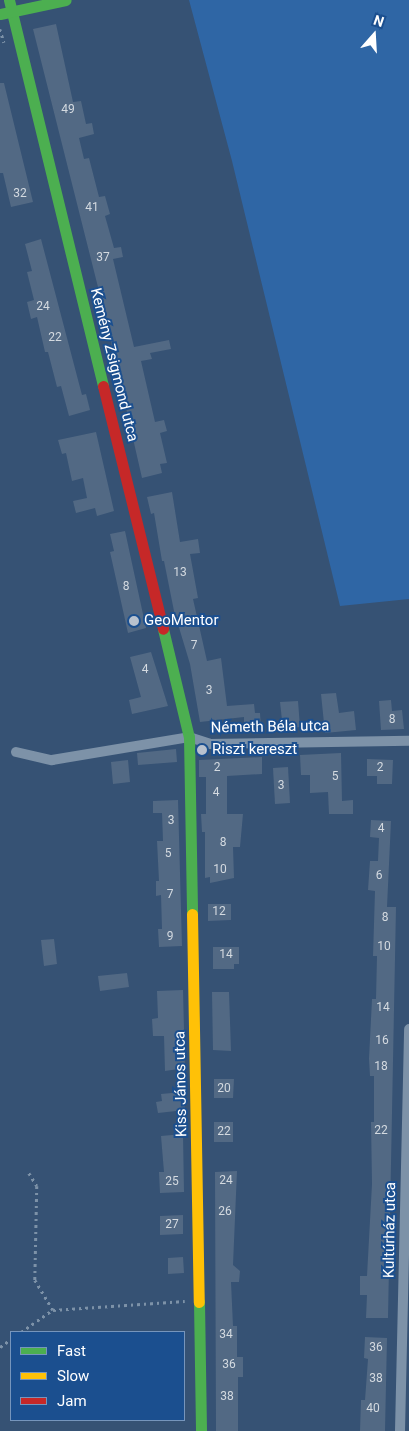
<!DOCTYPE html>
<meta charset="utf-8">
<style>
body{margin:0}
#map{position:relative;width:409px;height:1431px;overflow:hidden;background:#365274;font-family:Roboto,sans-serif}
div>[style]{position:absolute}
.green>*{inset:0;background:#2f66a5}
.building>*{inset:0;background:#526984}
.path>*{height:2.5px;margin-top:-1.25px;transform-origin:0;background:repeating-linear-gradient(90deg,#7d92a8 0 2.5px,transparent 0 6.5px)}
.street>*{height:10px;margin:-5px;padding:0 5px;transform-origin:5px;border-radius:5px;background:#7d92a8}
.fast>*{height:11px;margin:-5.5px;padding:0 5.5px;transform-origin:5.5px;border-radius:5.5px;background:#4caf50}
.slow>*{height:11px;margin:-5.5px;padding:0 5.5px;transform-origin:5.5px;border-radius:5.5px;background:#ffc107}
.jam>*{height:11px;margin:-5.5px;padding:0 5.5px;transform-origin:5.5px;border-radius:5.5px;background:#c62828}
.dots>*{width:14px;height:14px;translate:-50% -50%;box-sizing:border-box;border:2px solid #1b4f8f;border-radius:50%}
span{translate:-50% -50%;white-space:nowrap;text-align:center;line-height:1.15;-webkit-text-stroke:4px #1b4f8f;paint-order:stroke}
.number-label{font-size:12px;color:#d4dae0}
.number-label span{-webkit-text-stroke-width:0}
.street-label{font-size:15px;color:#fff}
.poi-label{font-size:15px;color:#fff}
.left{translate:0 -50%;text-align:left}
.legend{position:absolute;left:10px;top:1331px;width:175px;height:90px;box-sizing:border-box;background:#1b4f8f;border:1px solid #7695bc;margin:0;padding:6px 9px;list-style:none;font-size:15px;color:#fff}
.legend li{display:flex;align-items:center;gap:10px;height:25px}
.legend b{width:25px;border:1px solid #7695bc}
.north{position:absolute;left:349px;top:10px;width:50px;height:50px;-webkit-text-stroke:4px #1b4f8f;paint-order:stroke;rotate:19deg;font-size:14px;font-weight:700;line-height:20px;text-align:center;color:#fff}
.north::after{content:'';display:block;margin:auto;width:18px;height:22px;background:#fff;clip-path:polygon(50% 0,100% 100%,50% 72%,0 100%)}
</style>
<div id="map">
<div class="green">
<div style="clip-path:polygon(189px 0,409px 0,409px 599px,340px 606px,232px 161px)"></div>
</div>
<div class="building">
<div style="clip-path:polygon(56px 24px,73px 102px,81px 101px,86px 124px,92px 123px,94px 134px,79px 138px,84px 159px,89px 158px,99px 197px,105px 196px,110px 214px,105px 216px,114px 248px,121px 247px,123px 257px,113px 259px,134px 347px,169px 340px,171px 349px,150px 353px,152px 359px,141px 361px,155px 422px,164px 420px,167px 431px,160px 433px,167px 463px,160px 464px,162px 473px,142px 478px,102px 303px,33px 29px)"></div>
<div style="clip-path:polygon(0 83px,4px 83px,33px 202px,11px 207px,3px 173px,0 173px)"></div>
<div style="clip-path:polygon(41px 239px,82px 395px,86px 394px,90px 410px,69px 416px,61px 386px,57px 387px,48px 352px,45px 352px,37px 317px,31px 319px,27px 302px,34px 300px,27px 272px,32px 271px,25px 244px)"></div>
<div style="clip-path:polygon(96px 432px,114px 511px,97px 516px,95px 508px,76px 513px,73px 501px,87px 498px,83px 478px,72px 481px,66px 453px,62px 454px,58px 440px)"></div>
<div style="clip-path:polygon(172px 492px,180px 542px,198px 539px,200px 553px,190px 554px,198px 598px,193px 599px,207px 661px,221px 658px,227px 706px,254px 704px,255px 713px,260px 713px,261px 728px,244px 729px,244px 717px,200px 722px,190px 664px,174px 611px,164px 561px,162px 561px,154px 513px,151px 514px,147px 497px)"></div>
<div style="clip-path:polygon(125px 531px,146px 628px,128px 633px,110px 552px,114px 551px,110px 534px)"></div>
<div style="clip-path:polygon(151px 652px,168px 706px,132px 714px,129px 700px,141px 697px,130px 657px)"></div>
<div style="clip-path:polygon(336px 693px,339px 713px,354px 711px,356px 730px,325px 733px,321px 694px)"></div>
<div style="clip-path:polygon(391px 700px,392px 711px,402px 710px,404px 729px,381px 730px,379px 701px)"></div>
<div style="clip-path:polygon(298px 701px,300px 727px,283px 729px,280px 702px)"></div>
<div style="clip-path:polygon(176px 749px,177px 762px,138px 765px,137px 753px)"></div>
<div style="clip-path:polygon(341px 753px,342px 801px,353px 800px,353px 814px,329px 814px,328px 792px,310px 793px,310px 775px,301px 775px,300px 755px)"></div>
<div style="clip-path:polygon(262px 757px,262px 774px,227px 776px,227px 814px,243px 814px,240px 847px,233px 847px,234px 878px,210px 883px,210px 877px,205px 878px,205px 832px,202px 832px,201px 814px,206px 814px,206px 777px,199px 777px,199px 760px)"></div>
<div style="clip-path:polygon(367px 759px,393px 760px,392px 784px,377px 784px,377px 776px,367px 776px)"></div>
<div style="clip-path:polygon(128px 760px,130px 782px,113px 784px,111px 762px)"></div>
<div style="clip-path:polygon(288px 767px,290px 803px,275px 804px,273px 768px)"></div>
<div style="clip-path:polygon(178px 800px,182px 946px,159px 947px,158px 929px,162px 929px,161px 895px,156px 896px,156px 881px,159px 881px,157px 841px,163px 841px,162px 813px,153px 813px,153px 801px)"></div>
<div style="clip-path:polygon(371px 820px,391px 821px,387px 907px,396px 907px,388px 1318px,366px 1318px,367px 1295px,360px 1295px,360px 1276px,367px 1276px,372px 1184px,371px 1122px,374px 1122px,374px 1076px,370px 1076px,369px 1059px,372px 999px,376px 999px,377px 956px,373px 956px,375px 891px,368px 890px,370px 861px,378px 861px,379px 838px,370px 837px)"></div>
<div style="clip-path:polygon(208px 904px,231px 904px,231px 920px,208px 921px)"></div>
<div style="clip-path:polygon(54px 939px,57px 964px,44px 966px,41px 940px)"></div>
<div style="clip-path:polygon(213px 947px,239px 947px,239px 964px,234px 964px,234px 969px,213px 969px)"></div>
<div style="clip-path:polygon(127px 973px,129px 987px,100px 991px,98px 976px)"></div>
<div style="clip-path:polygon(183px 990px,185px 1068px,165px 1071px,164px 1036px,153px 1036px,152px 1019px,158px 1018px,157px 991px)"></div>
<div style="clip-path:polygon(212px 992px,229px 992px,231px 1051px,213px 1050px)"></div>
<div style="clip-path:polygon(214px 1079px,234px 1079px,233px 1098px,214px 1098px)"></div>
<div style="clip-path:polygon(183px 1092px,185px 1110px,158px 1113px,156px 1102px,162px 1101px,161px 1094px)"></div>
<div style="clip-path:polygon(214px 1122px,233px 1122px,233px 1142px,214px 1142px)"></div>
<div style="clip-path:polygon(183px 1134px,184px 1192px,160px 1193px,159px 1172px,164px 1172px,161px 1136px)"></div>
<div style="clip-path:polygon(237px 1171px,233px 1265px,240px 1271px,239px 1282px,231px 1282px,233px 1326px,237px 1326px,237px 1357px,243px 1357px,243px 1377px,238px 1377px,238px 1431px,216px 1431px,215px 1172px)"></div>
<div style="clip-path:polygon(183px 1215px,183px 1234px,160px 1235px,160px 1216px)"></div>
<div style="clip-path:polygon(183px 1257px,184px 1273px,168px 1274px,168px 1258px)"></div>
<div style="clip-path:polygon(365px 1337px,387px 1338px,385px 1431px,360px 1431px,361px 1400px,365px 1400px,368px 1359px,364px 1358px)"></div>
</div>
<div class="path">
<div style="left:0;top:29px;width:14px;rotate:73deg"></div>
<div style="left:29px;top:1173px;width:15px;rotate:58deg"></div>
<div style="left:37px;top:1186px;width:94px;rotate:91.2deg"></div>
<div style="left:35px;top:1280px;width:35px;rotate:59deg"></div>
<div style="left:21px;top:1332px;width:39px;rotate:-35deg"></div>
<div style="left:53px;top:1310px;width:132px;rotate:-3.9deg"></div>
<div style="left:0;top:1347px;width:14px;rotate:-36deg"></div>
</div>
<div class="street">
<div style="left:16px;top:752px;width:37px;rotate:13deg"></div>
<div style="left:52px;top:760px;width:139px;rotate:-9.5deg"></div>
<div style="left:189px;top:737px;width:22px;rotate:18deg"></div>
<div style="left:210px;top:744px;width:199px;rotate:-0.9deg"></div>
<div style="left:400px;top:1431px;width:402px;rotate:-88.7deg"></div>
</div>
<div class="fast">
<div style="left:9px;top:0;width:397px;rotate:76.3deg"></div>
<div style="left:0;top:14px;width:67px;rotate:-12deg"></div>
<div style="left:163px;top:629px;width:111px;rotate:76.5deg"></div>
<div style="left:189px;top:737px;width:177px;rotate:89deg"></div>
<div style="left:199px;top:1302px;width:129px;rotate:89.1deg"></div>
</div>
<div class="slow">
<div style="left:192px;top:914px;width:388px;rotate:89deg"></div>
</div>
<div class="jam">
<div style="left:103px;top:386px;width:250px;rotate:76.1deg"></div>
</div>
<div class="dots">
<div style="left:134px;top:621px;background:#b9c2ce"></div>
<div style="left:202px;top:750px;background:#b9c2ce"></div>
</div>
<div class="number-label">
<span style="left:68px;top:110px">49</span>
<span style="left:20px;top:194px">32</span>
<span style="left:92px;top:208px">41</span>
<span style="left:103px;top:258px">37</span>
<span style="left:43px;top:307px">24</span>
<span style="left:55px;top:338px">22</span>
<span style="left:180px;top:573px">13</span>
<span style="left:126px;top:587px">8</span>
<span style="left:194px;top:646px">7</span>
<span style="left:145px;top:670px">4</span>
<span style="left:209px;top:691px">3</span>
<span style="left:392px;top:720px">8</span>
<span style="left:217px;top:768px">2</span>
<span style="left:380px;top:768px">2</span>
<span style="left:335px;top:777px">5</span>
<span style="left:281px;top:786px">3</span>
<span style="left:216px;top:793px">4</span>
<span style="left:171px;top:821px">3</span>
<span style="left:381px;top:829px">4</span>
<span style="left:223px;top:843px">8</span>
<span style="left:168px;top:854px">5</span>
<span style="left:220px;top:870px">10</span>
<span style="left:379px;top:876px">6</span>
<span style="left:170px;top:895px">7</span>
<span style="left:219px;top:912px">12</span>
<span style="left:385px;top:918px">8</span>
<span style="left:170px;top:937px">9</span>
<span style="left:384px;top:947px">10</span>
<span style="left:226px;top:955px">14</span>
<span style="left:383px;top:1008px">14</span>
<span style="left:382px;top:1041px">16</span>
<span style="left:381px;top:1067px">18</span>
<span style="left:224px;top:1089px">20</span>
<span style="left:381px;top:1131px">22</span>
<span style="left:224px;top:1132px">22</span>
<span style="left:226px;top:1181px">24</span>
<span style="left:172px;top:1182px">25</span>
<span style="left:225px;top:1212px">26</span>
<span style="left:172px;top:1225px">27</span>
<span style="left:226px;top:1335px">34</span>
<span style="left:376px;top:1348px">36</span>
<span style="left:229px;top:1365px">36</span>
<span style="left:376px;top:1379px">38</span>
<span style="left:227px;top:1397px">38</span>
<span style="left:373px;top:1409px">40</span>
</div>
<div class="street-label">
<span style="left:114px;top:365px;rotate:76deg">Kemény Zsigmond utca</span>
<span style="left:270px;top:727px;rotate:-1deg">Németh Béla utca</span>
<span style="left:181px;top:1084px;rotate:-91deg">Kiss János utca</span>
<span style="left:390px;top:1230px;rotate:-89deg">Kultúrház utca</span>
</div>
<div class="poi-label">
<span class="left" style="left:144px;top:621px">GeoMentor</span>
<span class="left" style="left:212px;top:750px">Riszt kereszt</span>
</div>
<ul class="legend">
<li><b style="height:6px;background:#4caf50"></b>Fast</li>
<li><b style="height:6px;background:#ffc107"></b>Slow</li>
<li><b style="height:6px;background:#c62828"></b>Jam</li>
</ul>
<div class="north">N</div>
</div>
